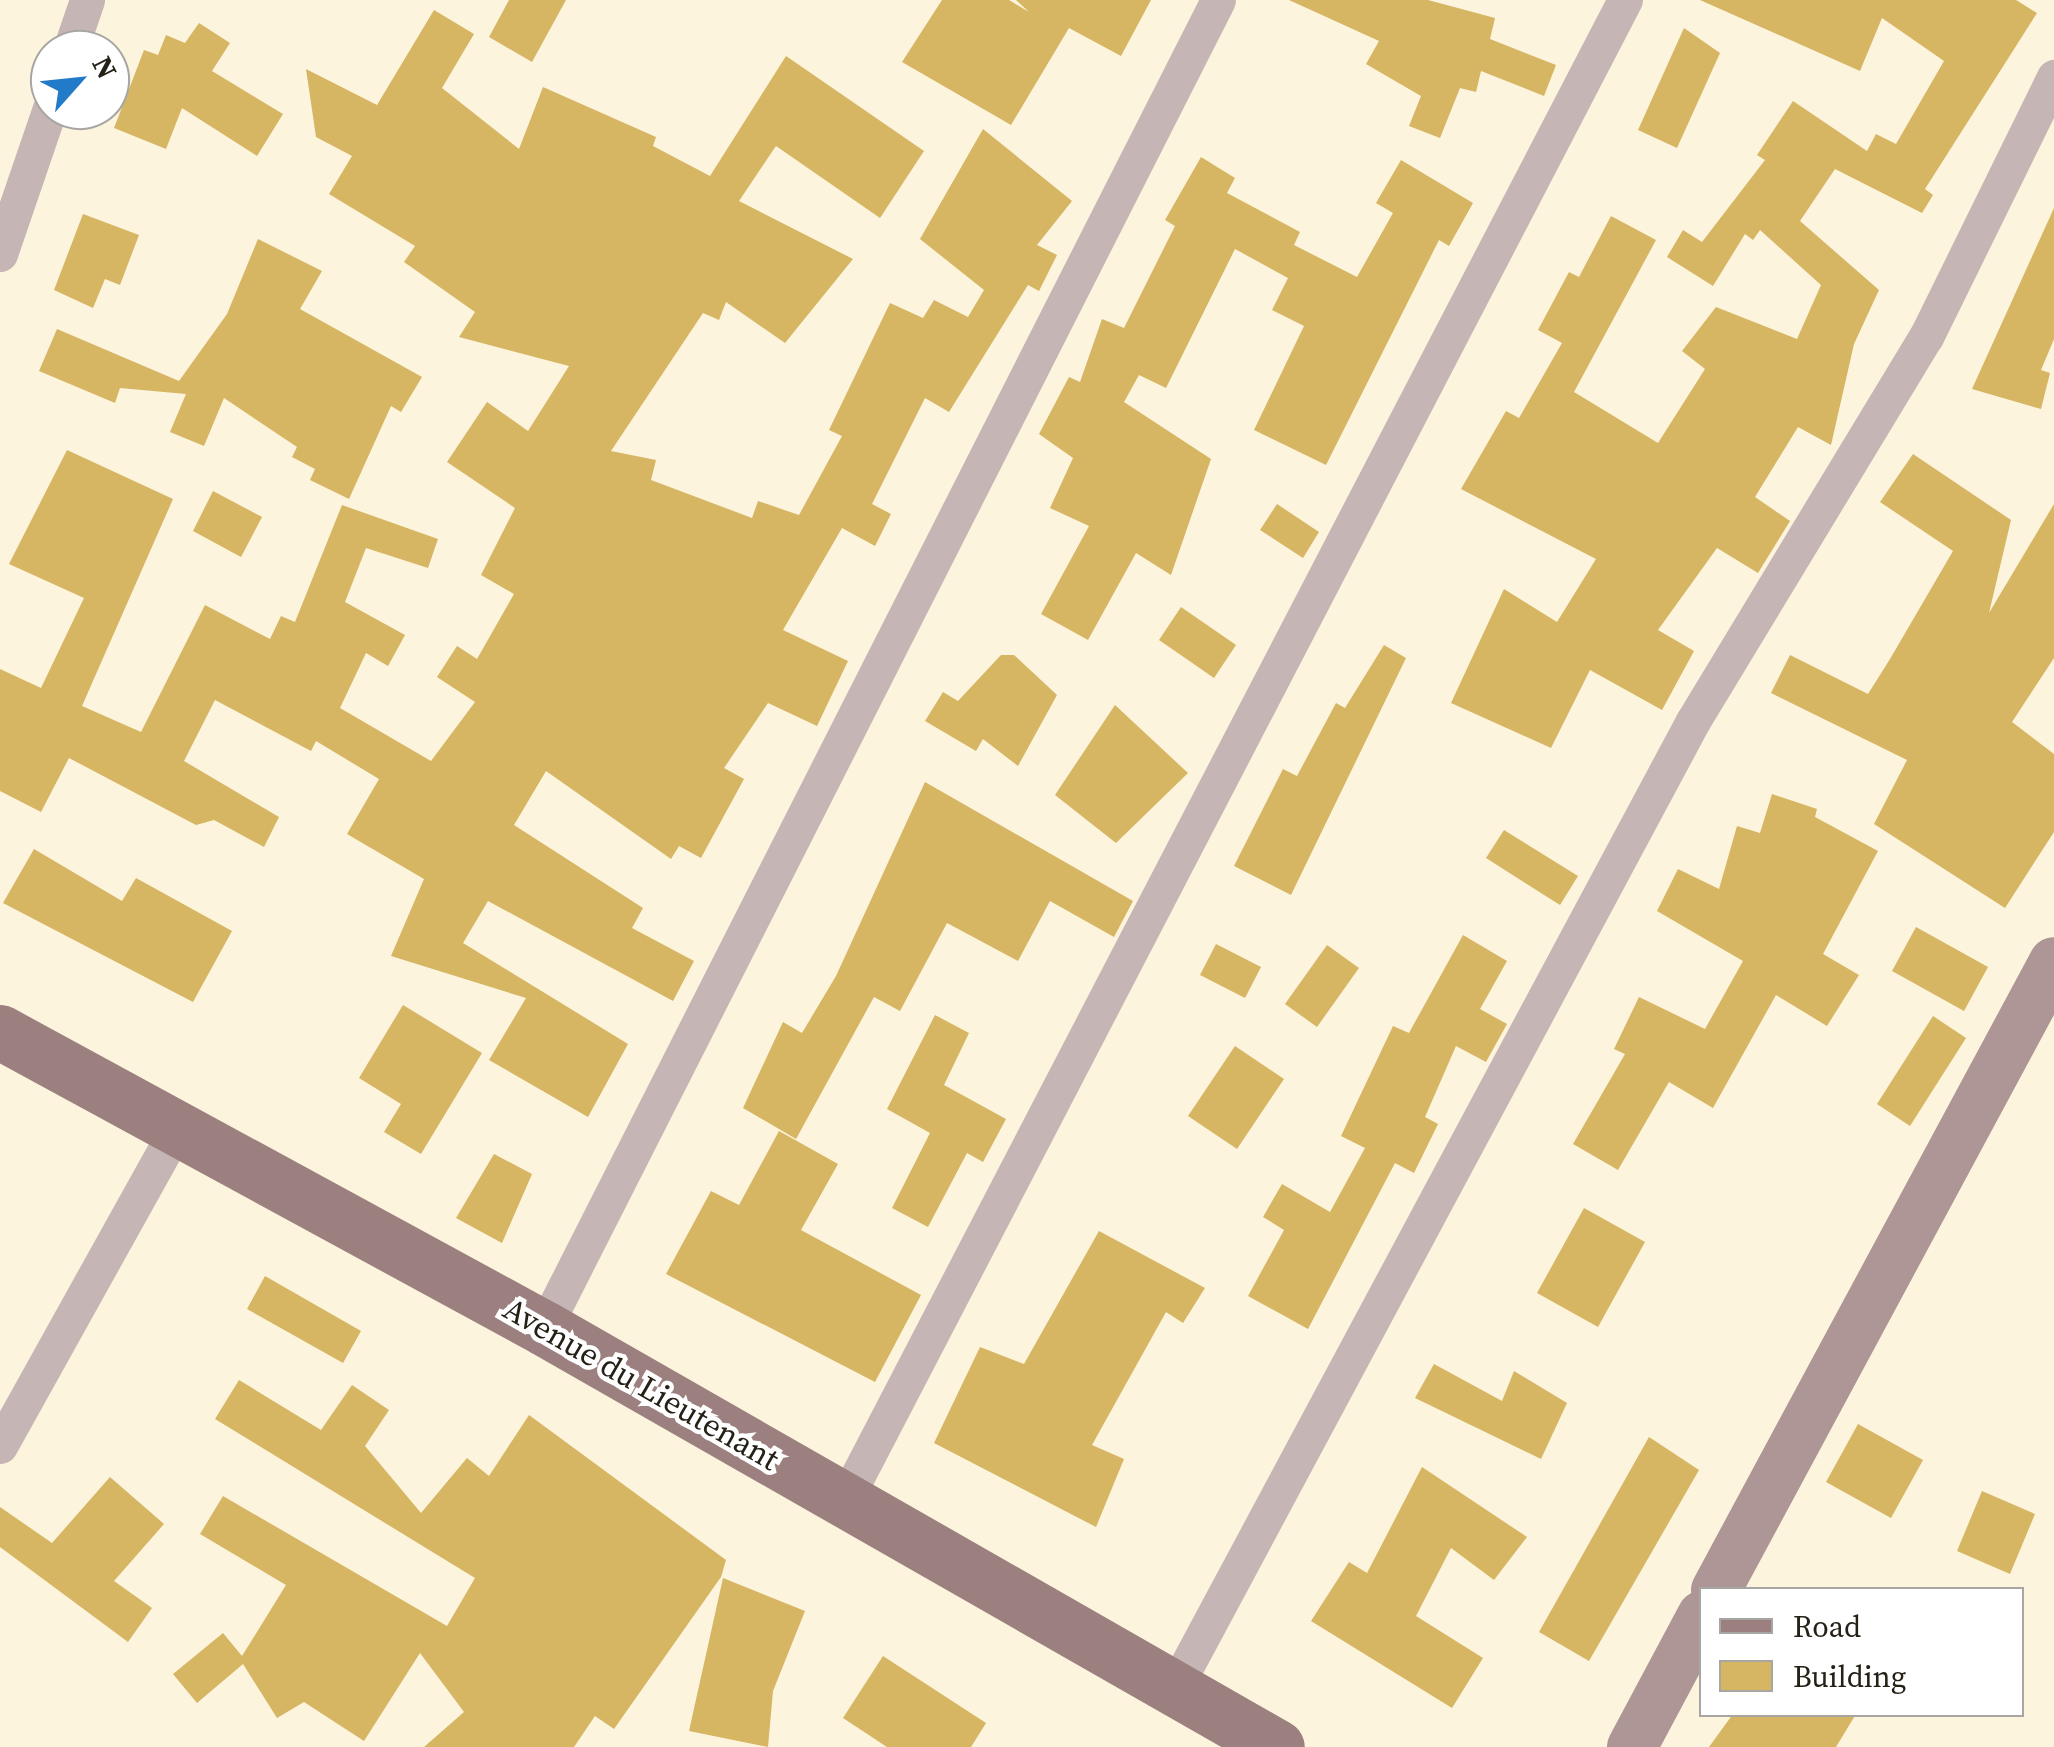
<!DOCTYPE html>
<style>
body{margin:0}
#map{position:relative;width:2054px;height:1747px;overflow:hidden;background:#fdf4dd;font-family:"Source Serif 4",serif}
div>[style]{position:absolute}
.building>*{inset:0;background:#d6b563}
.street>*{height:35px;margin:-17.5px;padding:0 17.5px;transform-origin:17.5px;border-radius:17.5px;background:#c5b5b4}
.secondary>*{height:50px;margin:-25px;padding:0 25px;transform-origin:25px;border-radius:25px;background:#ad9695}
.primary>*{height:55px;margin:-27.5px;padding:0 27.5px;transform-origin:27.5px;border-radius:27.5px;background:#9b807f}
span{translate:-50% -50%;white-space:nowrap;text-align:center;line-height:1.15;-webkit-text-stroke:9px #fff;paint-order:stroke}
.street-label{font-size:32px;color:#262117}
.legend{position:absolute;left:1699px;top:1587px;width:325px;height:130px;box-sizing:border-box;background:#fff;border:2px solid #a8a6a2;margin:0;padding:12px 18px;list-style:none;font-size:30px;color:#262117}
.legend li{display:flex;align-items:center;gap:20px;height:50px}
.legend b{width:50px;border:2px solid #a8a6a2}
.north{position:absolute;left:30px;top:30px;width:100px;height:100px;box-sizing:border-box;background:#fff;border:2px solid #a8a6a2;border-radius:50%;rotate:63deg;font-size:28px;font-weight:700;line-height:40px;text-align:center;color:#262117}
.north::after{content:'';display:block;margin:auto;width:35px;height:45px;background:#227bc8;clip-path:polygon(50% 0,100% 100%,50% 72%,0 100%)}
</style>
<div id="map">
<div class="building">
<div style="clip-path:polygon(509px 0,566px 0,532px 62px,489px 37px)"></div>
<div style="clip-path:polygon(942px 0,1009px 0,1029px 12px,1016px 0,1151px 0,1121px 56px,1069px 28px,1011px 125px,902px 62px)"></div>
<div style="clip-path:polygon(1289px 0,1428px 0,1495px 18px,1490px 39px,1556px 65px,1544px 96px,1481px 71px,1476px 92px,1460px 88px,1440px 138px,1409px 126px,1421px 96px,1366px 64px,1379px 41px)"></div>
<div style="clip-path:polygon(1700px 0,2016px 0,2037px 13px,1925px 189px,1933px 195px,1922px 213px,1835px 169px,1800px 221px,1879px 290px,1854px 344px,1831px 445px,1798px 427px,1755px 497px,1790px 521px,1758px 573px,1717px 548px,1658px 630px,1694px 651px,1662px 710px,1590px 670px,1551px 748px,1451px 703px,1504px 589px,1557px 622px,1596px 559px,1461px 489px,1506px 411px,1519px 418px,1562px 343px,1538px 330px,1569px 272px,1579px 277px,1611px 216px,1656px 240px,1574px 392px,1658px 443px,1705px 369px,1682px 351px,1716px 307px,1797px 339px,1821px 285px,1760px 230px,1753px 240px,1745px 234px,1713px 286px,1667px 257px,1683px 230px,1702px 242px,1765px 160px,1757px 155px,1793px 101px,1867px 151px,1876px 134px,1896px 144px,1944px 61px,1882px 18px,1860px 71px)"></div>
<div style="clip-path:polygon(434px 10px,474px 34px,442px 88px,519px 149px,543px 87px,656px 137px,653px 146px,710px 176px,786px 56px,924px 151px,880px 218px,776px 146px,739px 201px,853px 259px,785px 343px,726px 302px,719px 320px,703px 313px,611px 451px,656px 460px,651px 480px,752px 518px,758px 501px,799px 515px,842px 436px,829px 430px,890px 303px,923px 318px,934px 300px,968px 317px,984px 290px,920px 239px,983px 129px,1072px 201px,1037px 245px,1057px 255px,1039px 291px,1028px 285px,949px 412px,925px 398px,872px 504px,891px 514px,875px 546px,842px 528px,783px 630px,848px 661px,817px 726px,768px 703px,724px 768px,744px 779px,701px 858px,679px 846px,671px 859px,546px 771px,514px 825px,643px 908px,632px 928px,694px 961px,673px 1001px,488px 901px,463px 943px,628px 1044px,588px 1117px,489px 1060px,526px 998px,391px 956px,424px 879px,347px 834px,379px 779px,316px 741px,311px 751px,215px 700px,184px 761px,279px 817px,264px 847px,214px 820px,196px 825px,69px 758px,41px 812px,0 791px,0 669px,41px 688px,84px 598px,9px 564px,67px 450px,173px 499px,82px 706px,141px 732px,205px 605px,270px 639px,281px 616px,295px 622px,342px 505px,438px 539px,428px 568px,366px 548px,345px 602px,405px 635px,388px 666px,366px 653px,340px 708px,431px 761px,475px 702px,437px 677px,457px 646px,477px 659px,514px 594px,481px 575px,515px 508px,447px 462px,487px 402px,528px 431px,569px 366px,459px 337px,475px 312px,404px 262px,415px 246px,329px 194px,352px 156px,316px 137px,306px 69px,377px 105px)"></div>
<div style="clip-path:polygon(199px 23px,230px 43px,212px 71px,283px 114px,257px 156px,182px 108px,166px 149px,114px 128px,144px 50px,158px 55px,166px 35px,185px 43px)"></div>
<div style="clip-path:polygon(1684px 28px,1720px 53px,1677px 148px,1638px 130px)"></div>
<div style="clip-path:polygon(1201px 157px,1235px 178px,1227px 193px,1300px 232px,1294px 245px,1357px 277px,1393px 213px,1376px 203px,1401px 160px,1473px 203px,1449px 246px,1439px 240px,1326px 465px,1254px 430px,1304px 326px,1272px 310px,1288px 278px,1235px 249px,1166px 388px,1139px 375px,1124px 402px,1211px 459px,1171px 575px,1136px 553px,1088px 640px,1041px 614px,1089px 526px,1050px 508px,1073px 458px,1039px 434px,1069px 377px,1080px 382px,1102px 319px,1124px 328px,1175px 226px,1165px 220px)"></div>
<div style="clip-path:polygon(2054px 208px,2054px 339px,2041px 370px,2050px 373px,2041px 409px,1972px 389px)"></div>
<div style="clip-path:polygon(83px 214px,139px 235px,120px 285px,105px 279px,93px 308px,54px 290px)"></div>
<div style="clip-path:polygon(258px 239px,322px 271px,300px 309px,422px 377px,401px 412px,391px 406px,349px 499px,310px 480px,315px 469px,292px 457px,297px 447px,224px 398px,204px 446px,170px 432px,186px 394px,120px 388px,115px 403px,39px 371px,57px 329px,179px 381px,227px 314px)"></div>
<div style="clip-path:polygon(1913px 454px,2011px 520px,1989px 613px,2054px 504px,2054px 658px,2012px 722px,2054px 754px,2054px 832px,2005px 908px,1874px 824px,1907px 760px,1771px 693px,1790px 655px,1868px 694px,1890px 659px,1953px 551px,1880px 502px)"></div>
<div style="clip-path:polygon(213px 491px,262px 517px,241px 557px,193px 531px)"></div>
<div style="clip-path:polygon(1277px 504px,1319px 532px,1303px 558px,1260px 530px)"></div>
<div style="clip-path:polygon(1181px 607px,1236px 645px,1214px 678px,1159px 640px)"></div>
<div style="clip-path:polygon(1384px 645px,1406px 658px,1291px 895px,1234px 866px,1283px 769px,1297px 776px,1336px 703px,1345px 708px)"></div>
<div style="clip-path:polygon(1001px 655px,1014px 655px,1057px 695px,1018px 766px,983px 739px,976px 751px,925px 721px,943px 692px,958px 701px)"></div>
<div style="clip-path:polygon(1115px 705px,1188px 773px,1116px 843px,1055px 795px)"></div>
<div style="clip-path:polygon(925px 782px,1133px 901px,1114px 937px,1050px 901px,1018px 961px,947px 923px,900px 1011px,874px 997px,796px 1139px,743px 1108px,783px 1022px,802px 1033px,836px 976px)"></div>
<div style="clip-path:polygon(1772px 794px,1817px 809px,1815px 817px,1878px 851px,1823px 954px,1859px 975px,1827px 1026px,1776px 995px,1713px 1108px,1669px 1082px,1618px 1170px,1573px 1144px,1625px 1054px,1614px 1049px,1639px 997px,1705px 1029px,1743px 961px,1657px 911px,1678px 869px,1719px 889px,1737px 826px,1760px 833px)"></div>
<div style="clip-path:polygon(1504px 830px,1578px 876px,1560px 905px,1486px 858px)"></div>
<div style="clip-path:polygon(34px 849px,122px 901px,136px 878px,232px 931px,193px 1002px,3px 903px)"></div>
<div style="clip-path:polygon(1916px 927px,1988px 967px,1964px 1011px,1892px 971px)"></div>
<div style="clip-path:polygon(1463px 935px,1507px 961px,1480px 1009px,1507px 1024px,1486px 1062px,1456px 1046px,1425px 1117px,1438px 1124px,1414px 1173px,1395px 1163px,1308px 1329px,1248px 1296px,1284px 1230px,1263px 1217px,1282px 1184px,1330px 1212px,1365px 1148px,1341px 1136px,1393px 1026px,1409px 1033px)"></div>
<div style="clip-path:polygon(1216px 944px,1261px 967px,1245px 998px,1200px 975px)"></div>
<div style="clip-path:polygon(1327px 945px,1359px 968px,1317px 1027px,1285px 1004px)"></div>
<div style="clip-path:polygon(403px 1005px,482px 1053px,421px 1154px,384px 1132px,401px 1104px,359px 1078px)"></div>
<div style="clip-path:polygon(935px 1015px,969px 1033px,944px 1085px,1006px 1119px,983px 1162px,967px 1153px,928px 1227px,892px 1208px,930px 1133px,887px 1109px)"></div>
<div style="clip-path:polygon(1933px 1016px,1966px 1038px,1910px 1126px,1877px 1104px)"></div>
<div style="clip-path:polygon(1235px 1046px,1284px 1079px,1237px 1149px,1188px 1116px)"></div>
<div style="clip-path:polygon(779px 1131px,838px 1164px,801px 1230px,921px 1295px,875px 1382px,666px 1274px,711px 1191px,739px 1205px)"></div>
<div style="clip-path:polygon(494px 1154px,532px 1174px,502px 1243px,456px 1218px)"></div>
<div style="clip-path:polygon(1584px 1208px,1645px 1242px,1598px 1327px,1537px 1293px)"></div>
<div style="clip-path:polygon(1099px 1231px,1205px 1288px,1183px 1323px,1166px 1312px,1092px 1445px,1124px 1459px,1096px 1527px,934px 1443px,980px 1347px,1024px 1364px)"></div>
<div style="clip-path:polygon(265px 1276px,361px 1331px,343px 1363px,247px 1309px)"></div>
<div style="clip-path:polygon(1434px 1364px,1502px 1401px,1514px 1371px,1567px 1403px,1541px 1459px,1415px 1398px)"></div>
<div style="clip-path:polygon(239px 1380px,321px 1430px,352px 1385px,389px 1410px,365px 1446px,421px 1513px,467px 1458px,489px 1476px,529px 1415px,726px 1560px,721px 1577px,614px 1729px,595px 1716px,574px 1747px,424px 1747px,464px 1712px,420px 1653px,364px 1741px,304px 1702px,277px 1718px,243px 1664px,197px 1703px,173px 1674px,223px 1633px,242px 1656px,286px 1585px,200px 1534px,223px 1496px,447px 1626px,475px 1578px,215px 1419px)"></div>
<div style="clip-path:polygon(1858px 1424px,1923px 1460px,1891px 1518px,1826px 1482px)"></div>
<div style="clip-path:polygon(1649px 1437px,1699px 1470px,1589px 1661px,1539px 1632px)"></div>
<div style="clip-path:polygon(1422px 1467px,1527px 1537px,1494px 1580px,1451px 1548px,1416px 1616px,1483px 1658px,1452px 1708px,1311px 1621px,1349px 1562px,1367px 1573px)"></div>
<div style="clip-path:polygon(110px 1477px,164px 1524px,114px 1581px,152px 1608px,128px 1642px,0 1547px,0 1507px,52px 1543px)"></div>
<div style="clip-path:polygon(1982px 1491px,2035px 1514px,2010px 1574px,1957px 1551px)"></div>
<div style="clip-path:polygon(723px 1578px,805px 1611px,773px 1691px,768px 1747px,689px 1731px)"></div>
<div style="clip-path:polygon(883px 1656px,986px 1723px,971px 1747px,887px 1747px,843px 1718px)"></div>
<div style="clip-path:polygon(1733px 1714px,1856px 1714px,1836px 1747px,1709px 1747px)"></div>
</div>
<div class="street">
<div style="left:70px;top:50px;width:53px;rotate:-71.2deg"></div>
<div style="left:0;top:254px;width:154px;rotate:-71.1deg"></div>
<div style="left:544px;top:1328px;width:1489px;rotate:-63.09deg"></div>
<div style="left:0;top:1446px;width:364px;rotate:-60.9deg"></div>
<div style="left:845px;top:1500px;width:1691px;rotate:-62.53deg"></div>
<div style="left:1172px;top:1693px;width:1103px;rotate:-61.81deg"></div>
<div style="left:1693px;top:721px;width:449px;rotate:-58.8deg"></div>
<div style="left:1926px;top:337px;width:290px;rotate:-63.8deg"></div>
</div>
<div class="secondary">
<div style="left:1716px;top:1590px;width:713px;rotate:-61.71deg"></div>
<div style="left:1632px;top:1747px;width:149px;rotate:-61.9deg"></div>
</div>
<div class="primary">
<div style="left:0;top:1032px;width:619px;rotate:28.55deg"></div>
<div style="left:544px;top:1328px;width:844px;rotate:29.75deg"></div>
</div>
<div class="street-label">
<span style="left:641px;top:1384px;rotate:30deg">Avenue du Lieutenant</span>
</div>
<ul class="legend">
<li><b style="height:12px;background:#9b807f"></b>Road</li>
<li><b style="height:28px;background:#d6b563"></b>Building</li>
</ul>
<div class="north">N</div>
</div>
